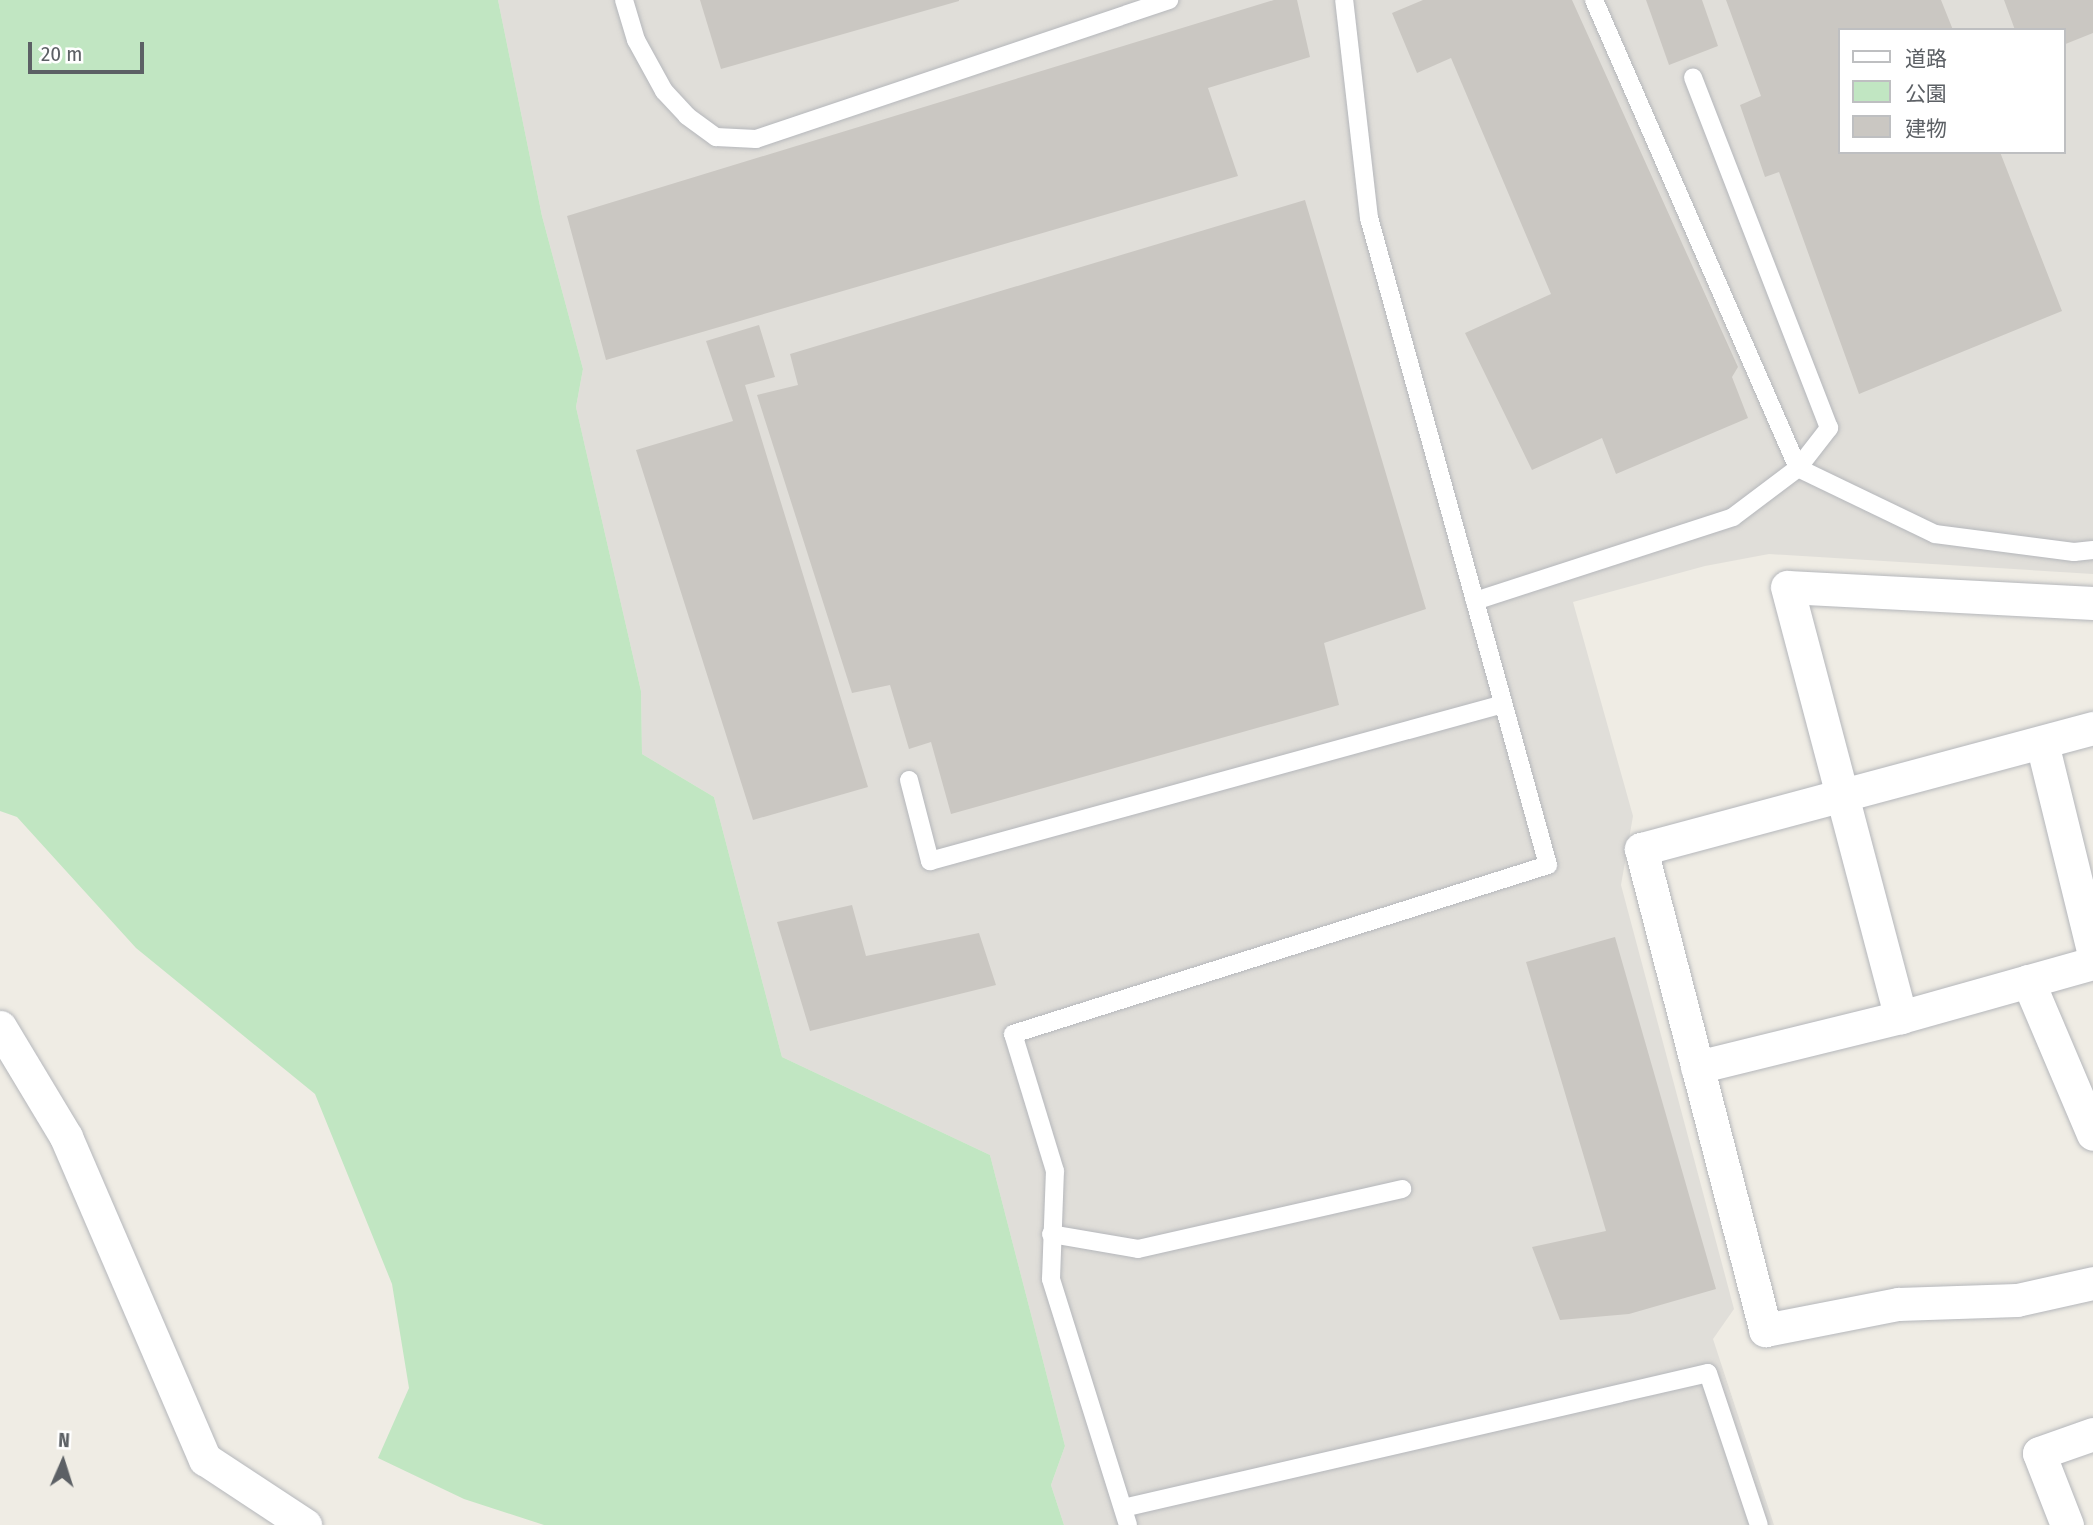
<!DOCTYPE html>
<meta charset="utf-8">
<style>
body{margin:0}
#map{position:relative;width:2093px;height:1525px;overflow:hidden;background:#efece4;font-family:"Fira Sans Condensed","Noto Sans JP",sans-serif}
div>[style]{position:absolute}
.industrial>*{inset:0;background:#e0ded9}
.green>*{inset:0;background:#c1e6c2}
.building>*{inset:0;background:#cac7c2}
.roads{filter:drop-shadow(0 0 2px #b5b7bb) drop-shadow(0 0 2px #b5b7bb)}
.service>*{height:18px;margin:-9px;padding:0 9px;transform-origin:9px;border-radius:9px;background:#fff}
.minor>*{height:33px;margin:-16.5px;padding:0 16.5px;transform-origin:16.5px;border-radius:16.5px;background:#fff}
span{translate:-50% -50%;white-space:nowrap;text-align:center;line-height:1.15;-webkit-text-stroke:7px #fff;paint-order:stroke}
.legend{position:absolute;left:1838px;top:28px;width:228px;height:126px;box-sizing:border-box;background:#fff;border:2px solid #bebfc1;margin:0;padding:9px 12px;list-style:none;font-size:21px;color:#5c6065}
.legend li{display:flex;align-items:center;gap:14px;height:35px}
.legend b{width:35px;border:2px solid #bebfc1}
.north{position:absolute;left:28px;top:1427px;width:70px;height:70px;-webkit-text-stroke:5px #fff;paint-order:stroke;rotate:3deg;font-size:19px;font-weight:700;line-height:28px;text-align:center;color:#5c6065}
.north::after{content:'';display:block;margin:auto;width:24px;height:32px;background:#5c6065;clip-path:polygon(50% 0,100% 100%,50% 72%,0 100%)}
.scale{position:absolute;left:28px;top:42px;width:116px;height:32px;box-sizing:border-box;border:4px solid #5c6065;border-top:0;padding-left:9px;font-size:21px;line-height:24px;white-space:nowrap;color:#5c6065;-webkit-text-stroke:5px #fff;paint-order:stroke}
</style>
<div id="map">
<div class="industrial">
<div style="clip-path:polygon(evenodd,498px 0,2093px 0,2093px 574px,1769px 554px,1705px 566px,1573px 602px,1633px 816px,1621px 885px,1734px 1309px,1713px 1339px,1774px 1525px,1064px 1525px,1051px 1485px,1065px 1446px,990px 1155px,782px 1057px,714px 797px,642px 754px,641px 691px,576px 407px,583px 369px,542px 216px,498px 0,1839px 30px,2063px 30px,2063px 152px,1839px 152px,1839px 30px)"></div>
</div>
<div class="green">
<div style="clip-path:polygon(0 0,498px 0,542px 216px,583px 369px,576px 407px,641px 691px,642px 754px,714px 797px,782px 1057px,990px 1155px,1065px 1446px,1051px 1485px,1064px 1525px,544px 1525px,464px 1499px,378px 1458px,409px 1388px,392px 1284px,315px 1094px,136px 948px,17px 817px,0 811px)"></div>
</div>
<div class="building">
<div style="clip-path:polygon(700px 0,959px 0,959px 1px,721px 69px)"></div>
<div style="clip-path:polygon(1274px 0,1297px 0,1310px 57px,1208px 88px,1238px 176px,606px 360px,567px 216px)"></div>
<div style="clip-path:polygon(1423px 0,1572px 0,1738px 367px,1732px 377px,1748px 418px,1616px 474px,1602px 438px,1532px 470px,1465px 333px,1551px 294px,1451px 58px,1417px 73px,1392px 13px)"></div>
<div style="clip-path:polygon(1646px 0,1702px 0,1718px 46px,1669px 65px)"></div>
<div style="clip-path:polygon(1726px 0,1941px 0,1953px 30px,1839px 30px,1839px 152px,2000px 152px,2062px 311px,1859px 394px,1779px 172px,1765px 177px,1740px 105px,1761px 96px)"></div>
<div style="clip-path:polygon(2004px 0,2093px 0,2093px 33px,2063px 45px,2063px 30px,2015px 30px)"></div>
<div style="clip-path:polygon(1305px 200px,1426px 609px,1324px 643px,1339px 705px,951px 814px,931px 742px,909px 749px,890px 685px,852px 693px,757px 395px,798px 385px,790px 354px)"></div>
<div style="clip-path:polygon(759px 325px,775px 377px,745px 385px,868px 787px,753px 820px,636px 450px,733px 421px,706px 341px)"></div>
<div style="clip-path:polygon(852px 905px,866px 956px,979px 933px,996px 985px,810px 1031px,777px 922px)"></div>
<div style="clip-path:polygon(1615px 937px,1716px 1289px,1629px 1314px,1560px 1320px,1532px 1247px,1606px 1231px,1526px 962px)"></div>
</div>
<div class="roads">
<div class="service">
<div style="left:624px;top:0;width:42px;rotate:73.3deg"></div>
<div style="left:636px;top:40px;width:58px;rotate:61.2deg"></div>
<div style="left:664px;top:91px;width:34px;rotate:47deg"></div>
<div style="left:687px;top:116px;width:36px;rotate:36deg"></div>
<div style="left:716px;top:137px;width:40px;rotate:2.9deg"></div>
<div style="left:756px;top:139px;width:436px;rotate:-18.6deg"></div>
<div style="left:1594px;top:0;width:511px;rotate:66.45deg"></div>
<div style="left:1798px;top:468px;width:152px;rotate:25.7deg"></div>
<div style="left:1935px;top:534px;width:140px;rotate:7.4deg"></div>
<div style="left:2074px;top:552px;width:19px;rotate:-6deg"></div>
<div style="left:1475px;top:601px;width:271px;rotate:-18deg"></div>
<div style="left:1733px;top:517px;width:81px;rotate:-37deg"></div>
<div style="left:1798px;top:468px;width:51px;rotate:-52.2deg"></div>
<div style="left:1829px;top:428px;width:376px;rotate:-111.2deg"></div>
<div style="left:909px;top:780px;width:84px;rotate:75.5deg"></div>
<div style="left:930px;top:861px;width:594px;rotate:-15.32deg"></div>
<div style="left:1051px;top:1234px;width:88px;rotate:9.8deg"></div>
<div style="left:1138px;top:1249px;width:271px;rotate:-12.8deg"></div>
<div style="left:1123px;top:1508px;width:600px;rotate:-12.99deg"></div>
<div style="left:1708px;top:1373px;width:160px;rotate:71.5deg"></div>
<div style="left:1128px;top:1525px;width:258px;rotate:-107.4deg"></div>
<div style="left:1051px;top:1279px;width:108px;rotate:-87.9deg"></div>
<div style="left:1055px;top:1171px;width:143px;rotate:-107deg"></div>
<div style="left:1013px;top:1034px;width:561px;rotate:-17.53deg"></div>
<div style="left:1548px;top:865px;width:671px;rotate:-105.46deg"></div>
<div style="left:1369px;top:218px;width:219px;rotate:-96.5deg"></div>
</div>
<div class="minor">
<div style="left:2093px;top:603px;width:306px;rotate:-177deg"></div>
<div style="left:1787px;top:587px;width:445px;rotate:75.2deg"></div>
<div style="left:1901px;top:1017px;width:199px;rotate:-15.7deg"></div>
<div style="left:2093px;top:728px;width:468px;rotate:165deg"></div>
<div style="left:1641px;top:849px;width:497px;rotate:75.5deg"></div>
<div style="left:1765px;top:1330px;width:136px;rotate:-11.1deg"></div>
<div style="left:1898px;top:1304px;width:119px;rotate:-1.9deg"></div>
<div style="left:2017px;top:1300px;width:78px;rotate:-12.6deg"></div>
<div style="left:2042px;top:743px;width:213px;rotate:76.2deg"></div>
<div style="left:2028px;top:981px;width:166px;rotate:67deg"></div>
<div style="left:0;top:1027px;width:128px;rotate:59deg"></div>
<div style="left:66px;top:1137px;width:351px;rotate:66.7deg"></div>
<div style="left:205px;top:1459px;width:120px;rotate:33.4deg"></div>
<div style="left:1697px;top:1067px;width:210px;rotate:-13.8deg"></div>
<div style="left:2067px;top:1525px;width:77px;rotate:-111.3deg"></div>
<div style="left:2039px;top:1453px;width:57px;rotate:-19.4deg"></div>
</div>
</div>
<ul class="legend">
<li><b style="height:9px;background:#fff"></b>道路</li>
<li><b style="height:19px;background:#c1e6c2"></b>公園</li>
<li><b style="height:19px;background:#cac7c2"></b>建物</li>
</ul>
<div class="north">N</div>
<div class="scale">20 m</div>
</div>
